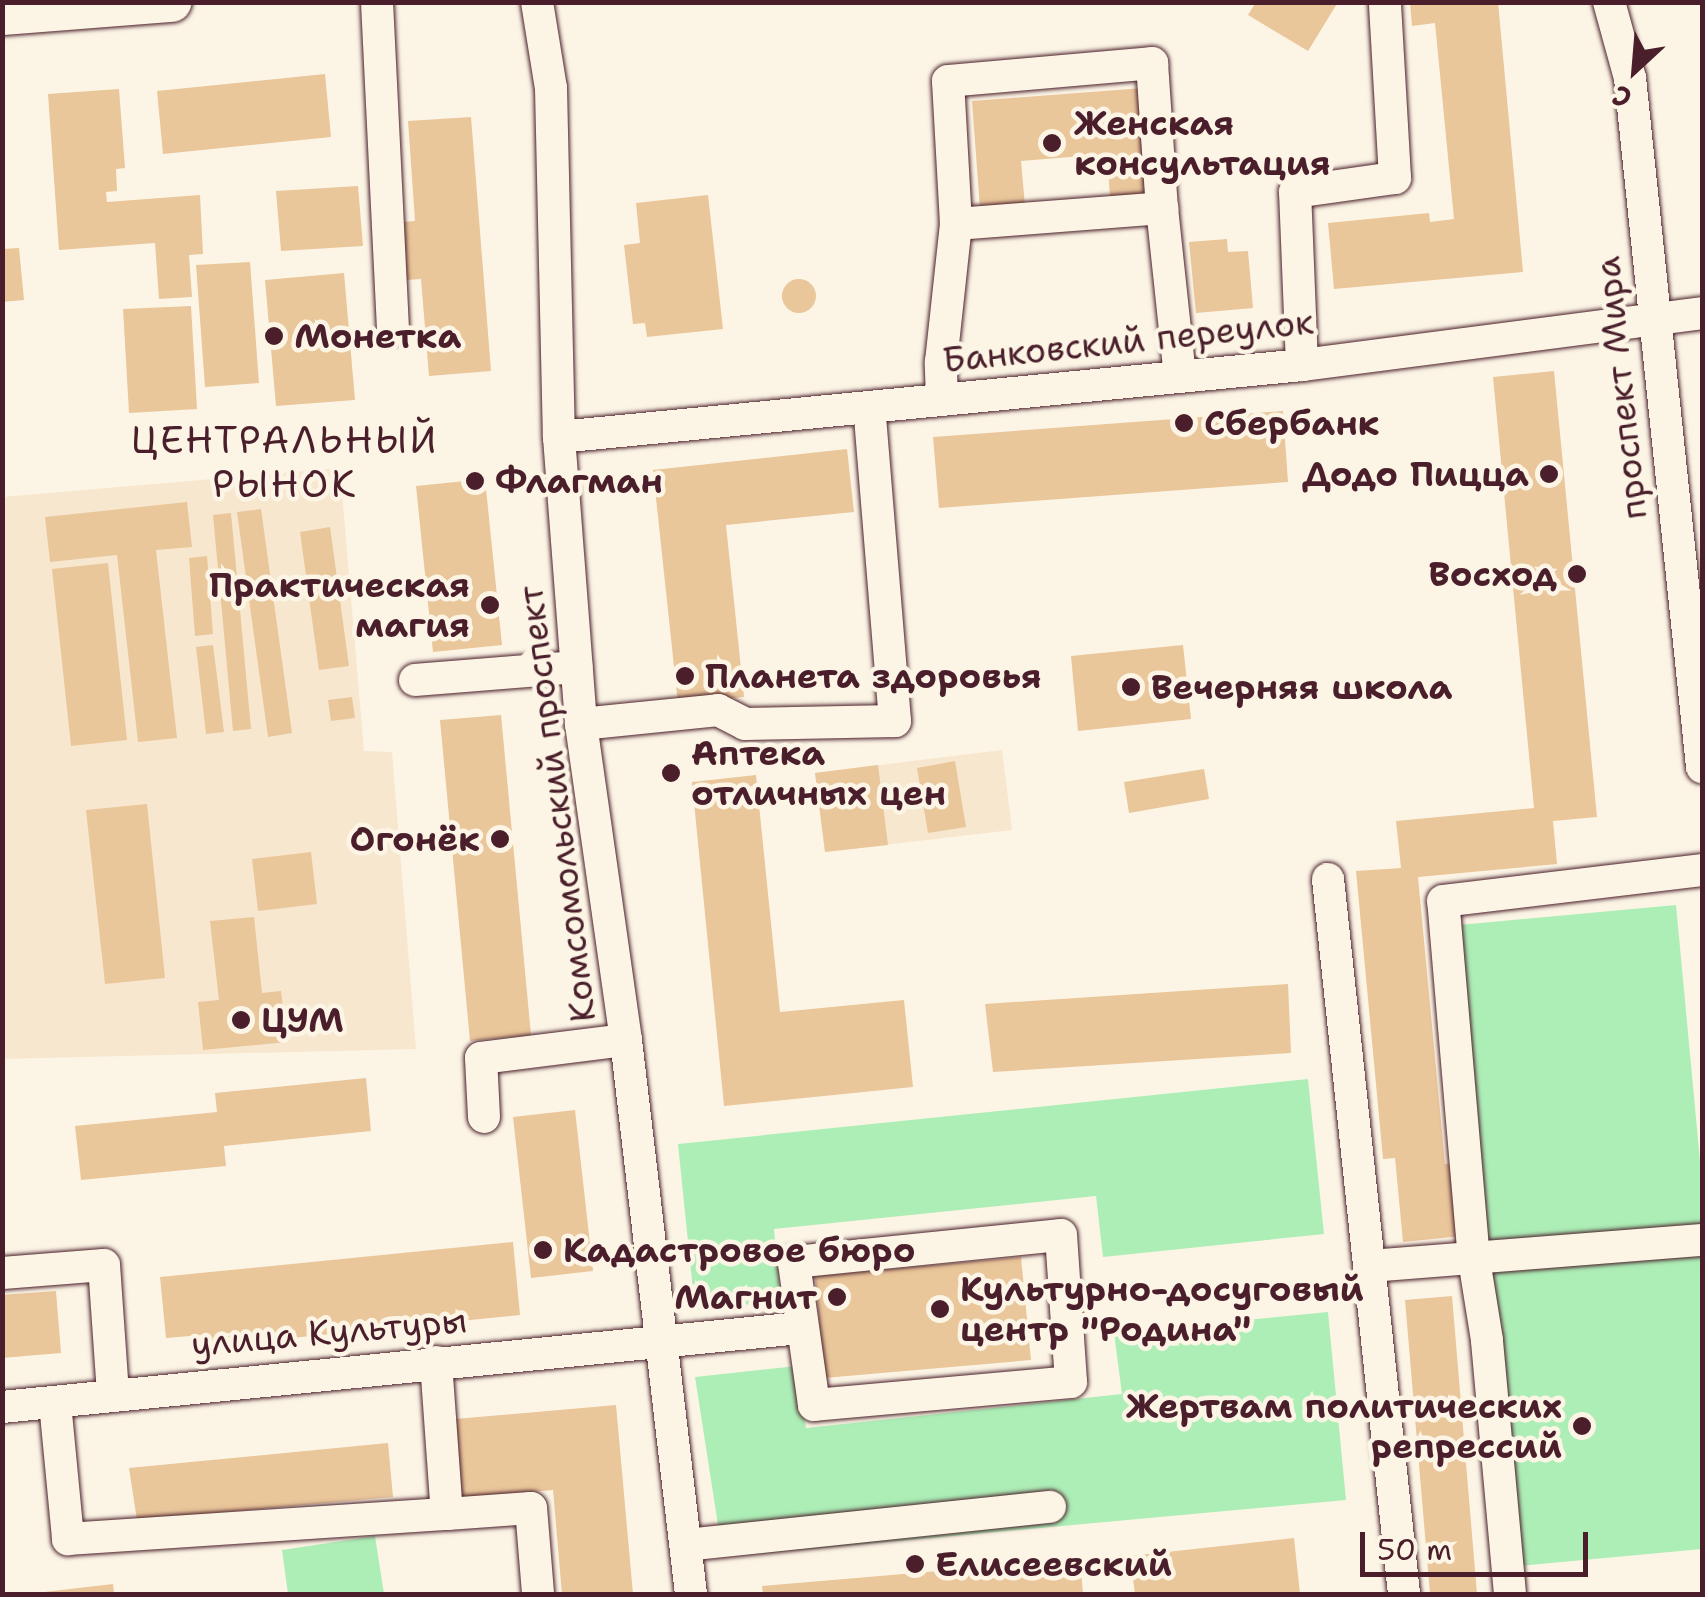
<!DOCTYPE html>
<meta charset="utf-8">
<style>
body{margin:0}
#map{position:relative;width:1705px;height:1597px;overflow:hidden;background:#fcf5e5;font-family:"Shantell Sans",sans-serif}
div>[style]{position:absolute}
.built>*{inset:0;background:#f7e7cf}
.green>*{inset:0;background:#adeeb7}
.building>*{inset:0;background:#eac69b}
.round{border-radius:50%}
.roads{filter:drop-shadow(0 0 2px #4a1f2b) drop-shadow(0 0 2px #4a1f2b)}
.minor>*{height:32px;margin:-16px;padding:0 16px;transform-origin:16px;border-radius:16px;background:#fcf5e5}
.major>*{height:40px;margin:-20px;padding:0 20px;transform-origin:20px;border-radius:20px;background:#fcf5e5}
.dots>*{width:28px;height:28px;translate:-50% -50%;box-sizing:border-box;border:5px solid #fcf5e5;border-radius:50%}
span{translate:-50% -50%;white-space:nowrap;text-align:center;line-height:1.15;-webkit-text-stroke:9px #fcf5e5;paint-order:stroke}
.poi-label{font-size:35px;color:#4a1f2b;font-weight:700}
.left{translate:0 -50%;text-align:left}
.right{translate:-100% -50%;text-align:right}
.street-label{font-size:35px;color:#4a1f2b}
.neighbourhood-label{font-size:38px;color:#4a1f2b;letter-spacing:2.5px}
.frame{position:absolute;inset:0;border:5px solid #4a1f2b;pointer-events:none}
.north{position:absolute;left:1585px;top:20px;width:100px;height:100px;-webkit-text-stroke:8px #fcf5e5;paint-order:stroke;rotate:206deg;font-size:28px;font-weight:700;line-height:40px;text-align:center;color:#4a1f2b}
.north::after{content:'';display:block;margin:auto;width:35px;height:45px;background:#4a1f2b;clip-path:polygon(50% 0,100% 100%,50% 72%,0 100%)}
.scale{position:absolute;left:1360px;top:1532px;width:228px;height:45px;box-sizing:border-box;border:5px solid #4a1f2b;border-top:0;padding-left:12px;font-size:30px;line-height:35px;white-space:nowrap;color:#4a1f2b;-webkit-text-stroke:8px #fcf5e5;paint-order:stroke}
</style>
<div id="map">
<div class="built">
<div style="clip-path:polygon(340px 468px,364px 751px,392px 752px,416px 1049px,3px 1059px,2px 497px)"></div>
<div style="clip-path:polygon(1002px 750px,1012px 830px,825px 852px,815px 773px)"></div>
</div>
<div class="green">
<div style="clip-path:polygon(1676px 905px,1702px 1182px,1702px 1549px,1519px 1566px,1459px 925px)"></div>
<div style="clip-path:polygon(1308px 1079px,1324px 1234px,1103px 1257px,1096px 1196px,774px 1229px,781px 1301px,695px 1310px,678px 1144px)"></div>
<div style="clip-path:polygon(1328px 1312px,1346px 1500px,723px 1557px,695px 1377px,797px 1366px,806px 1428px,1122px 1394px,1114px 1333px)"></div>
<div style="clip-path:polygon(375px 1536px,384px 1594px,288px 1594px,282px 1550px)"></div>
</div>
<div class="building">
<div style="clip-path:polygon(1256px 2px,1338px 2px,1308px 51px,1248px 15px)"></div>
<div style="clip-path:polygon(1410px 2px,1498px 2px,1523px 272px,1334px 289px,1328px 223px,1429px 213px,1430px 222px,1454px 219px,1435px 23px,1412px 26px)"></div>
<div style="clip-path:polygon(325px 74px,331px 137px,163px 154px,157px 91px)"></div>
<div style="clip-path:polygon(1143px 88px,1151px 195px,1110px 198px,1107px 154px,1021px 161px,1025px 206px,980px 209px,972px 101px)"></div>
<div style="clip-path:polygon(119px 89px,125px 168px,116px 169px,117px 191px,106px 192px,107px 202px,200px 195px,203px 254px,189px 255px,192px 297px,159px 299px,155px 243px,59px 250px,48px 94px)"></div>
<div style="clip-path:polygon(471px 117px,491px 371px,429px 376px,421px 279px,406px 280px,402px 222px,415px 221px,408px 121px)"></div>
<div style="clip-path:polygon(358px 186px,363px 246px,281px 251px,276px 191px)"></div>
<div style="clip-path:polygon(708px 195px,723px 329px,647px 337px,645px 323px,633px 324px,624px 245px,640px 243px,636px 203px)"></div>
<div style="clip-path:polygon(1227px 239px,1228px 252px,1248px 251px,1253px 308px,1196px 313px,1189px 242px)"></div>
<div style="clip-path:polygon(19px 248px,24px 300px,2px 302px,2px 249px)"></div>
<div style="clip-path:polygon(250px 262px,259px 383px,205px 387px,196px 265px)"></div>
<div style="clip-path:polygon(344px 273px,355px 400px,276px 406px,265px 280px)"></div>
<div class="round" style="left:782px;top:279px;width:34px;height:34px"></div>
<div style="clip-path:polygon(191px 306px,197px 409px,129px 413px,123px 309px)"></div>
<div style="clip-path:polygon(1554px 371px,1597px 817px,1553px 821px,1557px 864px,1418px 877px,1445px 1164px,1455px 1163px,1462px 1236px,1403px 1242px,1395px 1158px,1383px 1159px,1356px 871px,1401px 868px,1396px 821px,1534px 808px,1493px 377px)"></div>
<div style="clip-path:polygon(1283px 411px,1288px 482px,939px 508px,933px 437px)"></div>
<div style="clip-path:polygon(847px 449px,854px 512px,726px 525px,744px 697px,678px 704px,653px 470px)"></div>
<div style="clip-path:polygon(485px 479px,502px 645px,433px 652px,416px 486px)"></div>
<div style="clip-path:polygon(187px 502px,192px 547px,156px 550px,177px 738px,138px 742px,117px 555px,50px 562px,45px 517px)"></div>
<div style="clip-path:polygon(261px 509px,292px 733px,268px 737px,237px 512px)"></div>
<div style="clip-path:polygon(231px 513px,251px 729px,233px 731px,213px 515px)"></div>
<div style="clip-path:polygon(330px 527px,349px 666px,319px 670px,300px 532px)"></div>
<div style="clip-path:polygon(207px 556px,213px 634px,195px 636px,189px 558px)"></div>
<div style="clip-path:polygon(108px 563px,127px 740px,71px 746px,52px 569px)"></div>
<div style="clip-path:polygon(213px 645px,224px 732px,206px 734px,196px 647px)"></div>
<div style="clip-path:polygon(1183px 645px,1191px 719px,1078px 731px,1071px 656px)"></div>
<div style="clip-path:polygon(352px 697px,355px 718px,331px 721px,328px 700px)"></div>
<div style="clip-path:polygon(501px 715px,531px 1035px,470px 1041px,440px 720px)"></div>
<div style="clip-path:polygon(955px 761px,966px 827px,928px 833px,917px 768px)"></div>
<div style="clip-path:polygon(878px 765px,888px 845px,825px 852px,815px 773px)"></div>
<div style="clip-path:polygon(1204px 769px,1209px 799px,1129px 813px,1124px 782px)"></div>
<div style="clip-path:polygon(756px 775px,780px 1012px,904px 1000px,913px 1087px,724px 1106px,692px 782px)"></div>
<div style="clip-path:polygon(147px 804px,165px 978px,105px 984px,86px 810px)"></div>
<div style="clip-path:polygon(311px 852px,317px 904px,258px 911px,252px 859px)"></div>
<div style="clip-path:polygon(254px 917px,262px 993px,281px 991px,287px 1042px,203px 1050px,198px 1002px,219px 1000px,210px 921px)"></div>
<div style="clip-path:polygon(1288px 984px,1291px 1053px,993px 1072px,985px 1004px)"></div>
<div style="clip-path:polygon(366px 1078px,371px 1131px,224px 1146px,226px 1166px,81px 1180px,75px 1126px,217px 1112px,215px 1093px)"></div>
<div style="clip-path:polygon(575px 1110px,593px 1271px,531px 1278px,513px 1117px)"></div>
<div style="clip-path:polygon(513px 1242px,520px 1315px,203px 1347px,202px 1335px,166px 1338px,160px 1277px)"></div>
<div style="clip-path:polygon(1021px 1257px,1031px 1360px,824px 1378px,815px 1276px)"></div>
<div style="clip-path:polygon(56px 1291px,61px 1353px,2px 1358px,2px 1295px)"></div>
<div style="clip-path:polygon(1452px 1296px,1477px 1594px,1430px 1594px,1405px 1300px)"></div>
<div style="clip-path:polygon(616px 1405px,633px 1594px,562px 1594px,553px 1490px,462px 1498px,455px 1419px)"></div>
<div style="clip-path:polygon(388px 1443px,393px 1497px,137px 1520px,129px 1468px)"></div>
<div style="clip-path:polygon(1294px 1538px,1300px 1594px,1135px 1594px,1130px 1556px)"></div>
<div style="clip-path:polygon(1080px 1559px,1083px 1594px,763px 1594px,762px 1586px)"></div>
<div style="clip-path:polygon(113px 1584px,114px 1594px,44px 1594px,44px 1592px)"></div>
</div>
<div class="roads">
<div class="minor">
<div style="left:377px;top:2px;width:327px;rotate:87.2deg"></div>
<div style="left:537px;top:2px;width:87px;rotate:80.8deg"></div>
<div style="left:551px;top:88px;width:349px;rotate:88.7deg"></div>
<div style="left:559px;top:437px;width:288px;rotate:85.6deg"></div>
<div style="left:581px;top:724px;width:319px;rotate:81.9deg"></div>
<div style="left:626px;top:1040px;width:558px;rotate:83.31deg"></div>
<div style="left:1609px;top:2px;width:79px;rotate:74.6deg"></div>
<div style="left:1630px;top:78px;width:693px;rotate:84.03deg"></div>
<div style="left:956px;top:224px;width:143px;rotate:-93.2deg"></div>
<div style="left:948px;top:81px;width:205px;rotate:-5deg"></div>
<div style="left:1152px;top:63px;width:145px;rotate:86.1deg"></div>
<div style="left:1302px;top:365px;width:173px;rotate:-92.3deg"></div>
<div style="left:1295px;top:192px;width:101px;rotate:-8deg"></div>
<div style="left:1395px;top:178px;width:176px;rotate:-93.3deg"></div>
<div style="left:942px;top:400px;width:38px;rotate:-92deg"></div>
<div style="left:941px;top:362px;width:139px;rotate:-83.8deg"></div>
<div style="left:956px;top:224px;width:207px;rotate:-4.4deg"></div>
<div style="left:1162px;top:208px;width:169px;rotate:83.9deg"></div>
<div style="left:559px;top:437px;width:746px;rotate:-5.53deg"></div>
<div style="left:1302px;top:365px;width:403px;rotate:-7.4deg"></div>
<div style="left:415px;top:680px;width:162px;rotate:-4.6deg"></div>
<div style="left:581px;top:724px;width:138px;rotate:-5.8deg"></div>
<div style="left:718px;top:710px;width:30px;rotate:27deg"></div>
<div style="left:745px;top:724px;width:150px;rotate:-1.1deg"></div>
<div style="left:895px;top:721px;width:315px;rotate:-94.7deg"></div>
<div style="left:1328px;top:879px;width:719px;rotate:83.93deg"></div>
<div style="left:484px;top:1117px;width:59px;rotate:-92.9deg"></div>
<div style="left:481px;top:1058px;width:146px;rotate:-7.1deg"></div>
<div style="left:1061px;top:1235px;width:147px;rotate:86.1deg"></div>
<div style="left:1071px;top:1382px;width:258px;rotate:174.9deg"></div>
<div style="left:814px;top:1405px;width:144px;rotate:-98deg"></div>
<div style="left:794px;top:1262px;width:268px;rotate:-5.8deg"></div>
<div style="left:1370px;top:1266px;width:333px;rotate:-4.5deg"></div>
<div style="left:2px;top:1273px;width:102px;rotate:-4.5deg"></div>
<div style="left:104px;top:1265px;width:128px;rotate:86deg"></div>
<div style="left:436px;top:1362px;width:152px;rotate:85.9deg"></div>
<div style="left:447px;top:1514px;width:84px;rotate:-4.1deg"></div>
<div style="left:531px;top:1508px;width:86px;rotate:85.3deg"></div>
<div style="left:55px;top:1403px;width:137px;rotate:84.5deg"></div>
<div style="left:68px;top:1539px;width:380px;rotate:-3.8deg"></div>
<div style="left:2px;top:1407px;width:802px;rotate:-5.65deg"></div>
<div style="left:686px;top:1545px;width:366px;rotate:-6deg"></div>
<div style="left:1510px;top:1594px;width:255px;rotate:-95.2deg"></div>
<div style="left:1487px;top:1340px;width:81px;rotate:-99.2deg"></div>
<div style="left:1474px;top:1260px;width:360px;rotate:-94.9deg"></div>
<div style="left:1443px;top:901px;width:261px;rotate:-6.8deg"></div>
</div>
<div class="major">
<div style="left:2px;top:15px;width:170px;rotate:-4.4deg"></div>
</div>
</div>
<div class="dots">
<div style="left:1052px;top:143px;background:#4a1f2b"></div>
<div style="left:274px;top:336px;background:#4a1f2b"></div>
<div style="left:1184px;top:423px;background:#4a1f2b"></div>
<div style="left:1549px;top:474px;background:#4a1f2b"></div>
<div style="left:475px;top:481px;background:#4a1f2b"></div>
<div style="left:1577px;top:574px;background:#4a1f2b"></div>
<div style="left:490px;top:605px;background:#4a1f2b"></div>
<div style="left:685px;top:676px;background:#4a1f2b"></div>
<div style="left:1131px;top:687px;background:#4a1f2b"></div>
<div style="left:671px;top:773px;background:#4a1f2b"></div>
<div style="left:500px;top:839px;background:#4a1f2b"></div>
<div style="left:241px;top:1020px;background:#4a1f2b"></div>
<div style="left:543px;top:1250px;background:#4a1f2b"></div>
<div style="left:837px;top:1297px;background:#4a1f2b"></div>
<div style="left:940px;top:1309px;background:#4a1f2b"></div>
<div style="left:1582px;top:1426px;background:#4a1f2b"></div>
<div style="left:915px;top:1564px;background:#4a1f2b"></div>
</div>
<div class="poi-label">
<span class="left" style="left:1074px;top:143px">Женская<br>консультация</span>
<span class="left" style="left:294px;top:336px">Монетка</span>
<span class="left" style="left:1204px;top:423px">Сбербанк</span>
<span class="right" style="left:1529px;top:474px">Додо Пицца</span>
<span class="left" style="left:495px;top:481px">Флагман</span>
<span class="right" style="left:1557px;top:574px">Восход</span>
<span class="right" style="left:470px;top:605px">Практическая<br>магия</span>
<span class="left" style="left:705px;top:676px">Планета здоровья</span>
<span class="left" style="left:1151px;top:687px">Вечерняя школа</span>
<span class="left" style="left:691px;top:773px">Аптека<br>отличных цен</span>
<span class="right" style="left:480px;top:839px">Огонёк</span>
<span class="left" style="left:261px;top:1020px">ЦУМ</span>
<span class="left" style="left:563px;top:1250px">Кадастровое бюро</span>
<span class="left" style="left:960px;top:1309px">Культурно-досуговый<br>центр "Родина"</span>
<span class="right" style="left:817px;top:1297px">Магнит</span>
<span class="right" style="left:1562px;top:1426px">Жертвам политических<br>репрессий</span>
<span class="left" style="left:935px;top:1564px">Елисеевский</span>
</div>
<div class="street-label">
<span style="left:1128px;top:341px;rotate:-6deg">Банковский переулок</span>
<span style="left:1621px;top:388px;rotate:-96deg">проспект Мира</span>
<span style="left:557px;top:804px;rotate:-97deg">Комсомольский проспект</span>
<span style="left:329px;top:1332px;rotate:-5deg">улица Культуры</span>
</div>
<div class="neighbourhood-label">
<span style="left:285px;top:462px">ЦЕНТРАЛЬНЫЙ<br>РЫНОК</span>
</div>
<div class="frame"></div>
<div class="north">С</div>
<div class="scale">50 m</div>
</div>
